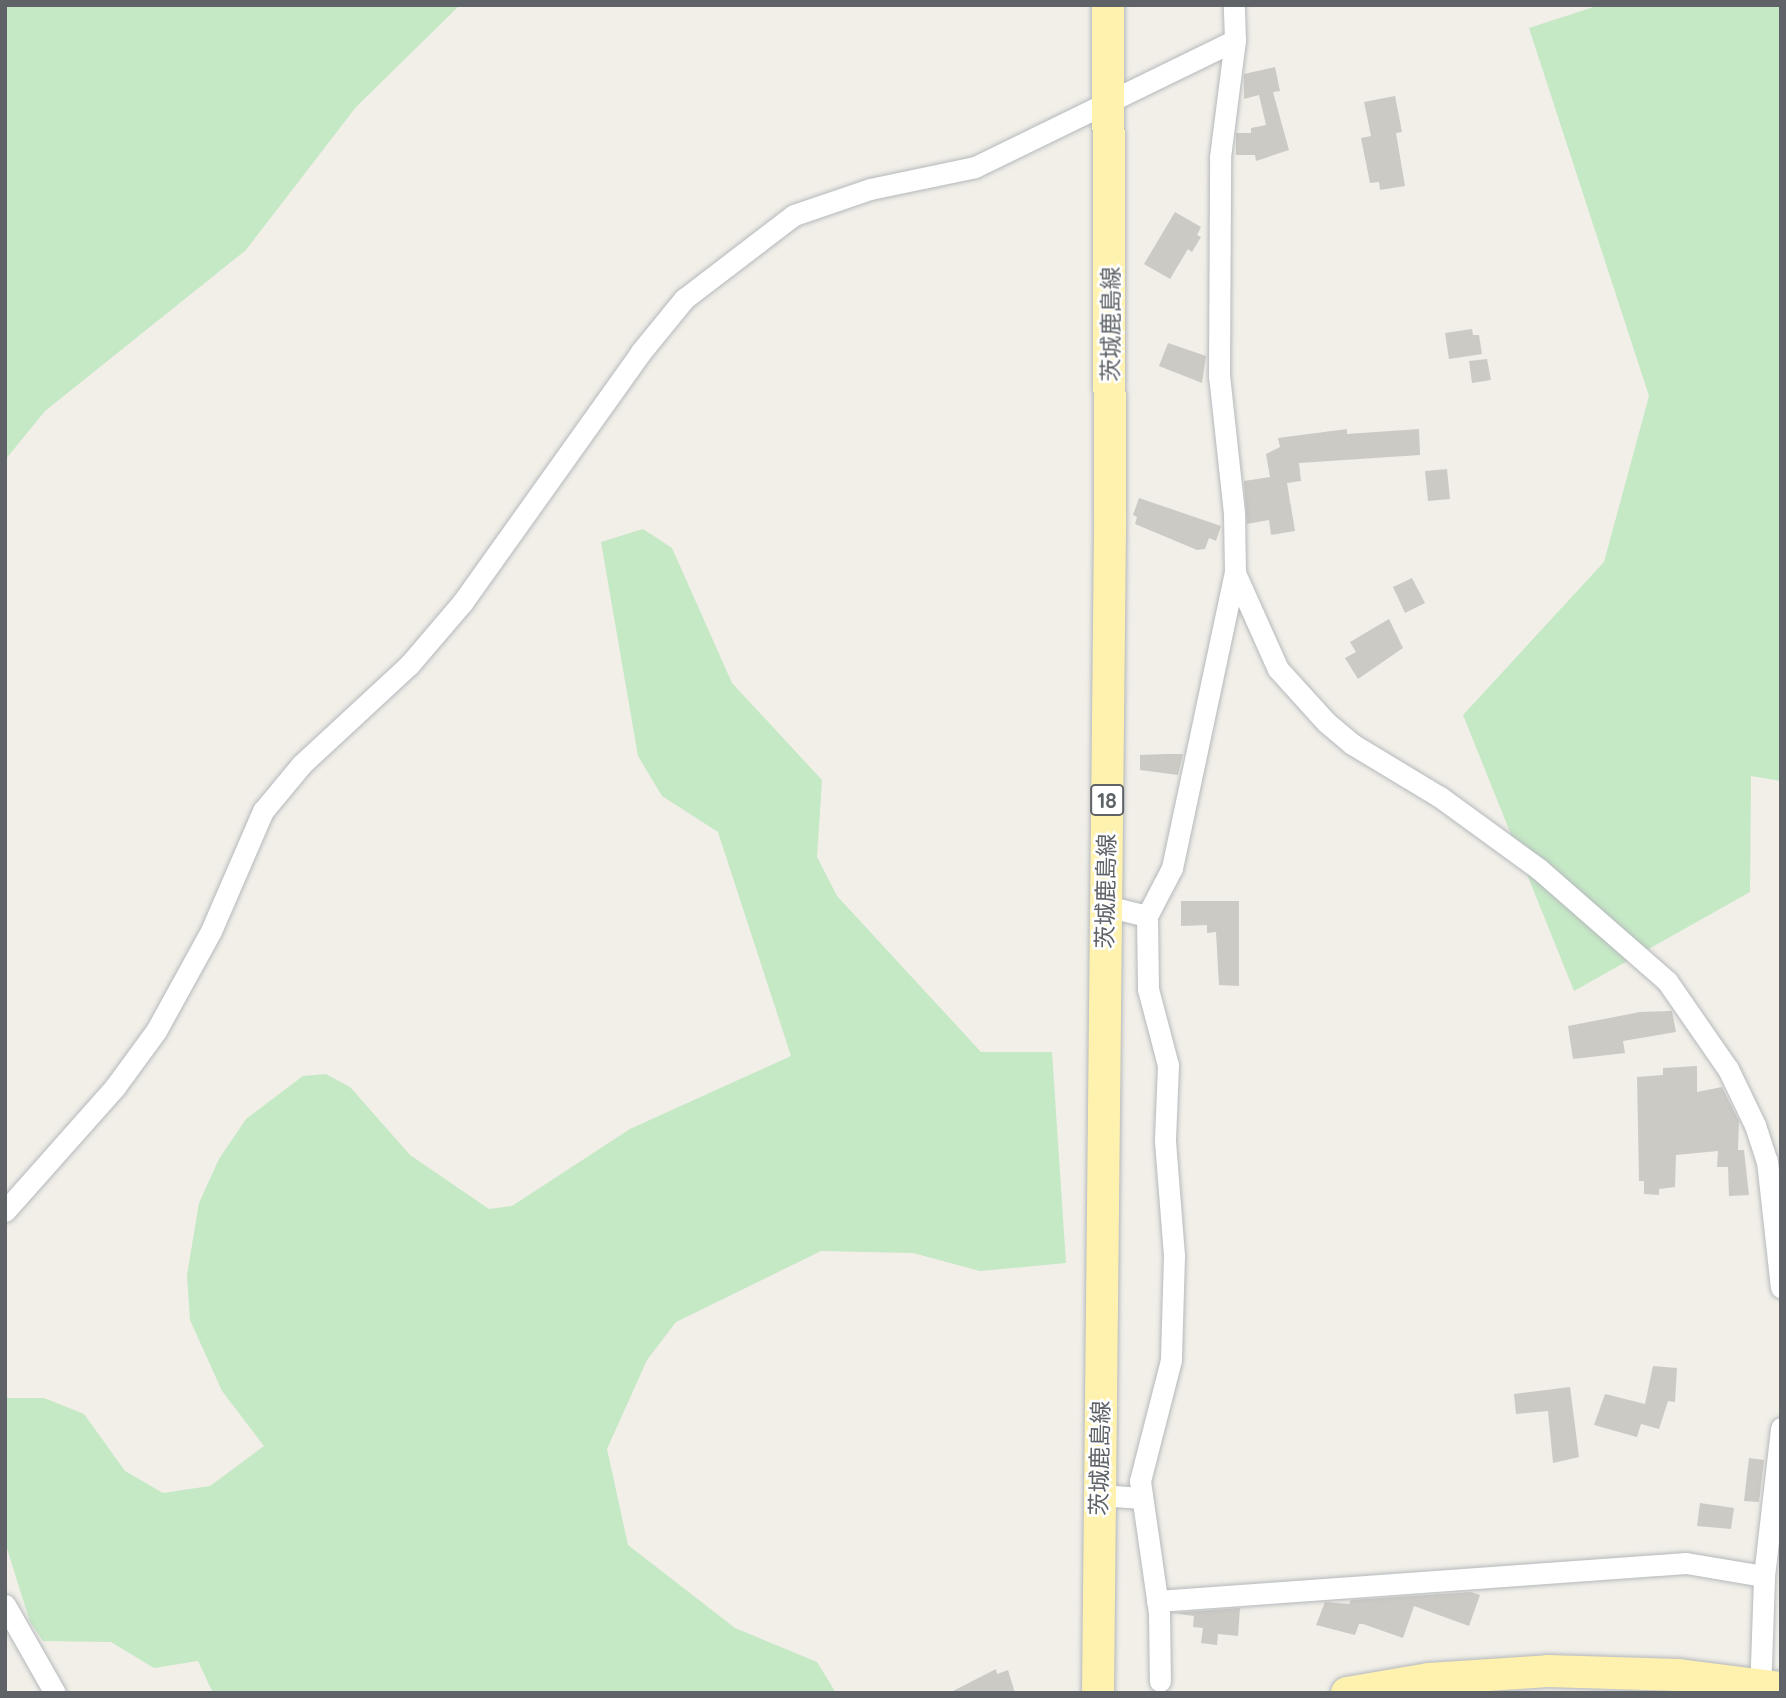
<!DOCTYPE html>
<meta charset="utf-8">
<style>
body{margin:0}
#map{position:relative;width:1786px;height:1698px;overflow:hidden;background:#f1efe8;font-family:Quicksand,"Noto Sans JP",sans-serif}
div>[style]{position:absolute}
.green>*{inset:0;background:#c5e8c5}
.building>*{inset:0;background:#cccac5}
.roads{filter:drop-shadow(0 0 2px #b5b8bc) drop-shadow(0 0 2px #b5b8bc)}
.street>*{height:21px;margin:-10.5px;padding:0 10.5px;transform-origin:10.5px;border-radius:10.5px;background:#fff}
.primary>*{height:32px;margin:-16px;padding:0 16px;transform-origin:16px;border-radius:16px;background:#fff2af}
span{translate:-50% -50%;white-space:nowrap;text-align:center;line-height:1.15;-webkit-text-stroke:5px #fff;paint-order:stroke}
.shield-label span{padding:2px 5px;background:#fff;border:2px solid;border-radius:5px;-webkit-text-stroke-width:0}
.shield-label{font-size:21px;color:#5f6368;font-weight:700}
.street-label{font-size:23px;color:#5f6368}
.frame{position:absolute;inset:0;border:7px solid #5f6368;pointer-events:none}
</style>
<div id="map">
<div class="green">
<div style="clip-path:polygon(5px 5px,460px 5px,356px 107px,246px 250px,45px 411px,5px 460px)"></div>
<div style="clip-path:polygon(1600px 5px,1781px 5px,1781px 781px,1751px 776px,1750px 892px,1574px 991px,1463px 715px,1604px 562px,1649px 396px,1529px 28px)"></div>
<div style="clip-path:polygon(643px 529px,672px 548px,732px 683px,822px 780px,817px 857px,837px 896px,981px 1052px,1052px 1052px,1066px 1263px,980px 1271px,913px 1253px,821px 1251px,676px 1322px,647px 1360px,607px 1449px,628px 1545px,735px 1628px,817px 1662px,836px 1693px,213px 1693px,198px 1661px,154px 1668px,111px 1642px,43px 1641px,30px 1622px,5px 1542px,5px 1398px,44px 1398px,84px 1414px,125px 1471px,163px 1493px,210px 1486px,264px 1446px,222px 1391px,190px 1320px,187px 1275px,199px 1203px,219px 1159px,246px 1119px,303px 1076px,326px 1074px,350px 1087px,410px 1155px,489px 1209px,512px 1206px,630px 1129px,791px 1056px,718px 832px,662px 796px,638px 756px,601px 542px)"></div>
</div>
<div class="building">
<div style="clip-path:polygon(1275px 67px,1280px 91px,1273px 92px,1289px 150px,1256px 161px,1255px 155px,1236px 155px,1236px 133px,1251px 133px,1251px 128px,1266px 125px,1259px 95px,1244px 99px,1244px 74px)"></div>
<div style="clip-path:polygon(1395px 96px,1402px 132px,1396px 133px,1405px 186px,1380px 190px,1379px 182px,1370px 183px,1361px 138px,1371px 136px,1364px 102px)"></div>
<div style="clip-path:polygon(1175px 212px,1201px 227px,1197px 235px,1201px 237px,1192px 252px,1188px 249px,1170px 279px,1144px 264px)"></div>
<div style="clip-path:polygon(1472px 329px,1473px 335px,1479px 335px,1482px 354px,1449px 359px,1445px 333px)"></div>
<div style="clip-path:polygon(1168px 343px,1206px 356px,1202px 383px,1159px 366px)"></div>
<div style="clip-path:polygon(1487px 359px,1491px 380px,1472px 383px,1469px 361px)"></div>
<div style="clip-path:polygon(1347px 429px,1347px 434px,1419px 429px,1420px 455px,1299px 463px,1301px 481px,1287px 483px,1295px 531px,1271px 535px,1269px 520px,1247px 524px,1244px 481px,1270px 477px,1266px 454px,1280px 447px,1278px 438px)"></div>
<div style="clip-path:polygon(1447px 469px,1450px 499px,1428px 501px,1425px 471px)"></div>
<div style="clip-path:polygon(1139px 498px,1221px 526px,1216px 541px,1209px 538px,1205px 549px,1197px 550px,1135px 524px,1137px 517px,1133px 515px)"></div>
<div style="clip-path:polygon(1412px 578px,1425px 603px,1405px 613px,1393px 587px)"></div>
<div style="clip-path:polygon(1389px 619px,1403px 648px,1358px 679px,1345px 658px,1356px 652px,1350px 642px)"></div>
<div style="clip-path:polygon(1166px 754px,1183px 754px,1178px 775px,1140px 770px,1140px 755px)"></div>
<div style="clip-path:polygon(1181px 901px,1239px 901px,1239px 986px,1219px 985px,1216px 932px,1207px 933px,1207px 925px,1181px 926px)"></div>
<div style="clip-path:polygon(1672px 1011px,1676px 1032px,1623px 1041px,1625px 1053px,1573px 1059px,1568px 1026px,1640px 1012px)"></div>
<div style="clip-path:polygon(1697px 1066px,1697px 1092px,1722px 1087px,1739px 1121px,1738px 1150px,1744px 1150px,1749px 1195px,1729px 1196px,1728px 1167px,1717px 1167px,1718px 1151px,1676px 1155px,1675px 1187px,1659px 1189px,1659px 1195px,1644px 1194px,1644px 1181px,1639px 1181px,1637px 1077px,1663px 1075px,1663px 1068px)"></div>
<div style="clip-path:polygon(1653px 1366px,1677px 1368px,1675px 1402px,1668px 1401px,1659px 1429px,1641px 1424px,1637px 1437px,1594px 1425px,1605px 1394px,1645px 1404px)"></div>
<div style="clip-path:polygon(1570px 1387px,1579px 1457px,1553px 1463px,1548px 1411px,1516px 1414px,1514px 1394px)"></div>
<div style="clip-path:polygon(1749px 1458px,1764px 1460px,1759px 1502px,1744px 1501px)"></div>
<div style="clip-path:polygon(1700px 1503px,1734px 1508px,1731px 1529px,1697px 1526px)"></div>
<div style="clip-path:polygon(1471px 1592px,1480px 1595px,1469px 1626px,1414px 1606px,1403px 1638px,1363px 1624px,1359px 1624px,1355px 1635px,1316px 1625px,1325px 1602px,1349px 1604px,1351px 1600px)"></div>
<div style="clip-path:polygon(1240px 1608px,1238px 1636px,1218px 1634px,1217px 1645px,1201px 1643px,1203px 1628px,1193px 1627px,1194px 1616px,1172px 1613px)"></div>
<div style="clip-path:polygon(996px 1669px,997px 1674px,1008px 1670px,1015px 1693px,949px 1693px)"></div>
</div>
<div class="roads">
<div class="street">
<div style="left:1235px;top:573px;width:105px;rotate:65.9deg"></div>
<div style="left:1278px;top:669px;width:72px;rotate:47.8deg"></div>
<div style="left:1326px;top:722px;width:34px;rotate:40deg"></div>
<div style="left:1352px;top:744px;width:103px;rotate:31.1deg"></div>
<div style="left:1440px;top:797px;width:122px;rotate:36deg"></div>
<div style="left:1539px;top:869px;width:170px;rotate:41.2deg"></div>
<div style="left:1667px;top:981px;width:107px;rotate:55.3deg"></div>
<div style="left:1728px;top:1069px;width:62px;rotate:64.3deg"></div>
<div style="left:1755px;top:1125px;width:38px;rotate:72deg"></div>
<div style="left:1767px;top:1161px;width:127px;rotate:83.7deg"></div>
<div style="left:1106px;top:906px;width:42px;rotate:13.7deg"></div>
<div style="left:1147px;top:916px;width:54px;rotate:-62.5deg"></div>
<div style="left:1172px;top:868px;width:304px;rotate:-78deg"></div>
<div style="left:1235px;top:571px;width:58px;rotate:-91deg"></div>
<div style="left:1234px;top:513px;width:138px;rotate:-96.2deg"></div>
<div style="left:1219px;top:376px;width:219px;rotate:-89.7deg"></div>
<div style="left:1220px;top:157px;width:118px;rotate:-82.7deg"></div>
<div style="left:1235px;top:40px;width:35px;rotate:-92deg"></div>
<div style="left:1147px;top:916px;width:73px;rotate:89.2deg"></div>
<div style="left:1148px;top:989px;width:79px;rotate:75.3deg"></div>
<div style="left:1168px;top:1065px;width:76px;rotate:92.3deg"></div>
<div style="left:1165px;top:1141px;width:115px;rotate:85.5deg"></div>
<div style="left:1174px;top:1256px;width:104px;rotate:91.7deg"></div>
<div style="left:1171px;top:1360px;width:125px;rotate:104.4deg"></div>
<div style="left:1140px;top:1481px;width:133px;rotate:81.8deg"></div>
<div style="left:1159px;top:1613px;width:68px;rotate:89.2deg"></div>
<div style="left:5px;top:1211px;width:166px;rotate:-48.4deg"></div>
<div style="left:115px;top:1087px;width:69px;rotate:-53.8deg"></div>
<div style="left:156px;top:1031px;width:114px;rotate:-61.2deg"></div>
<div style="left:211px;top:931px;width:131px;rotate:-66.6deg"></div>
<div style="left:263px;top:811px;width:61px;rotate:-50.3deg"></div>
<div style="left:302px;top:764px;width:146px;rotate:-42.8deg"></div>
<div style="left:409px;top:665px;width:82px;rotate:-49.5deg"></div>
<div style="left:462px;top:603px;width:307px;rotate:-54.5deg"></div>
<div style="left:640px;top:353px;width:70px;rotate:-50.8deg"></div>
<div style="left:684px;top:299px;width:138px;rotate:-37.4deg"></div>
<div style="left:794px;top:215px;width:80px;rotate:-18.9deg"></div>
<div style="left:870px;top:189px;width:107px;rotate:-11.8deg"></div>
<div style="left:975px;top:167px;width:289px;rotate:-26deg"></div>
<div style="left:1099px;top:1495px;width:43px;rotate:4deg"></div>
<div style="left:1157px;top:1601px;width:530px;rotate:-4.11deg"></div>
<div style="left:1686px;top:1563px;width:79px;rotate:9.5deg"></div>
<div style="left:5px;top:1605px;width:101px;rotate:60.4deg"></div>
<div style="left:1760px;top:1693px;width:117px;rotate:-88deg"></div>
<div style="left:1764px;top:1576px;width:149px;rotate:-83.4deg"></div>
</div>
<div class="primary">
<div style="left:1098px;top:1693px;width:1175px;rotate:-89.41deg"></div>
<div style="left:1110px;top:518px;width:513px;rotate:-90.22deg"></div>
<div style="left:1347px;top:1693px;width:83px;rotate:-9.7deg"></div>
<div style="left:1429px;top:1679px;width:119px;rotate:-3.8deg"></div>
<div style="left:1548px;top:1671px;width:131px;rotate:1.7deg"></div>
<div style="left:1679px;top:1675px;width:103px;rotate:7.3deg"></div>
</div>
</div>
<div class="shield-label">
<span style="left:1107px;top:800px">18</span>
</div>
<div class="street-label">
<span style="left:1111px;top:324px;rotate:-90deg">茨城鹿島線</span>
<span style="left:1106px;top:891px;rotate:-89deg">茨城鹿島線</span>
<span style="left:1100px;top:1458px;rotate:-89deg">茨城鹿島線</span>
</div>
<div class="frame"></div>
</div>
